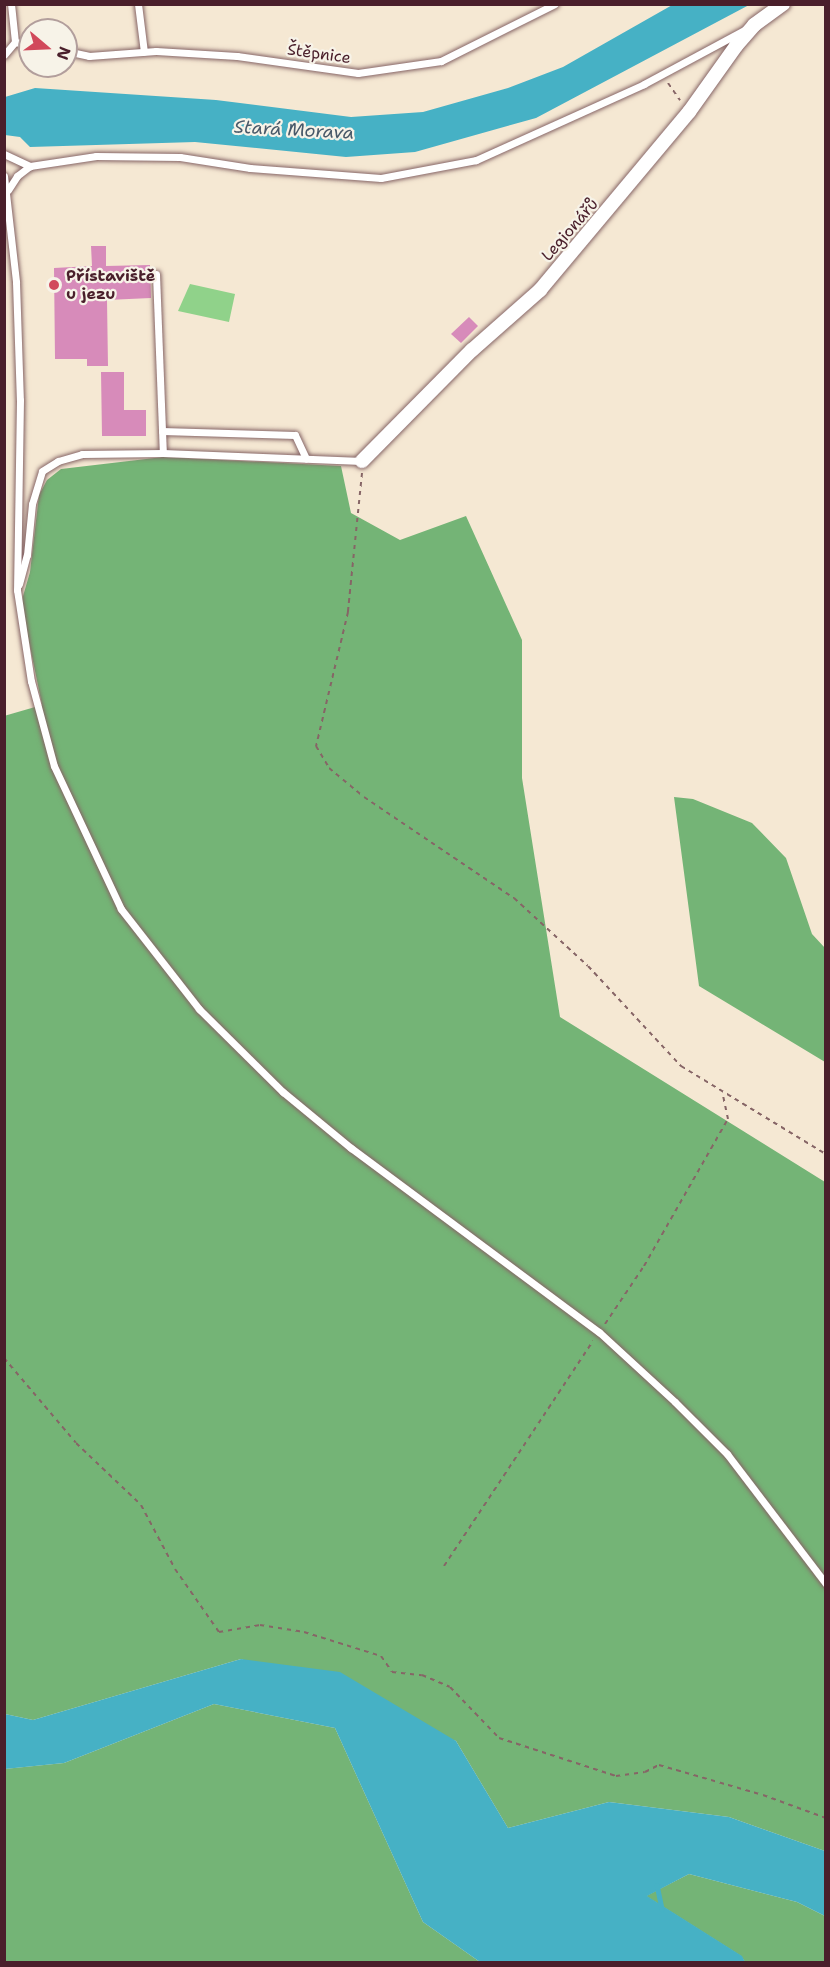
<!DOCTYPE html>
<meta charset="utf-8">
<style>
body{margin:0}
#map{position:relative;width:830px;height:1967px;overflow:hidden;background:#f5e8d3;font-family:"Shantell Sans",sans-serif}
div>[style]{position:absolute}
.green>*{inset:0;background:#90d28a}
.forest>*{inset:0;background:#74b476}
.water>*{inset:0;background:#46b1c5}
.stream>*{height:4.5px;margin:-2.25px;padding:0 2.25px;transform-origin:2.25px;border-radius:2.25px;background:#46b1c5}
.building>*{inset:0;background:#d78bba}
.path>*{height:2px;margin-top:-1px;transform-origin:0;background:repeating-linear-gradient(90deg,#866566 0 4.5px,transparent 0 9px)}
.roads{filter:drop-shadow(0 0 2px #866566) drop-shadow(0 0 2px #866566)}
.lane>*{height:7px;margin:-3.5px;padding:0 3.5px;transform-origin:3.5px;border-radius:3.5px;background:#fff}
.street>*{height:14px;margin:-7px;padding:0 7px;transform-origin:7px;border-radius:7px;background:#fff}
.dots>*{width:16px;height:16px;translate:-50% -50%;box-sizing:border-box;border:3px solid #f7f3e8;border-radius:50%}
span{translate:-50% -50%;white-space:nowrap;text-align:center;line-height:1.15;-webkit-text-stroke:4.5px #f7f3e8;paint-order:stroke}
.street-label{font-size:16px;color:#4a1f2b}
.poi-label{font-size:16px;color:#4a1f2b;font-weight:700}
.left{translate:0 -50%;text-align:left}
.water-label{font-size:18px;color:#485969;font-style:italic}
.frame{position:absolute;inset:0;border:6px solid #4a1f2b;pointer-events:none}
.north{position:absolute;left:18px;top:18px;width:60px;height:60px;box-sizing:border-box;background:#f7f3e8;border:2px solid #b29e9c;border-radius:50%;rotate:109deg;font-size:16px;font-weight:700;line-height:24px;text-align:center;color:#4a1f2b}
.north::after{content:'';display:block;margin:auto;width:21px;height:27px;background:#d1495b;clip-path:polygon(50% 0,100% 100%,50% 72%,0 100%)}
</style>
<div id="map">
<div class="green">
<div style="clip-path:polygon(190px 284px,235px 294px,229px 322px,178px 311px)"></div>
</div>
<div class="forest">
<div style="clip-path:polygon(163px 457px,341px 466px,351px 513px,400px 540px,466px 516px,522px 640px,522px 778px,560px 1017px,825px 1182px,825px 1851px,729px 1817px,609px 1802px,508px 1828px,456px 1741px,241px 1659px,33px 1720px,5px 1714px,4px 716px,42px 705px,21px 603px,30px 572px,39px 495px,47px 480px,61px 469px)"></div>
<div style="clip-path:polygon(674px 797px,693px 799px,752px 823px,786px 858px,812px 934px,825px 948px,825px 1062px,699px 986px)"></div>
<div style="clip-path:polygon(214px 1704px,335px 1728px,423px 1922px,480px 1962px,5px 1962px,4px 1769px,64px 1763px)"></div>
<div style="clip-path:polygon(689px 1874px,797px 1902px,825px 1916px,825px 1962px,745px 1962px,741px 1956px,646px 1896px)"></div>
</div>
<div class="water">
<div style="clip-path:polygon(674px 4px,749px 5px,536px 118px,415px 152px,346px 157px,195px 142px,30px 147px,20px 137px,5px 135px,5px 97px,35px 88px,216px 100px,351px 117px,423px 112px,508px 88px,563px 67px)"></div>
<div style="clip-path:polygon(241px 1659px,340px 1672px,456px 1741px,508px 1828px,609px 1802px,729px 1817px,825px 1851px,825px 1916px,797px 1902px,689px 1874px,647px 1896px,742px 1956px,745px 1962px,480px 1962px,423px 1922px,335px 1728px,214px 1704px,64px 1763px,5px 1769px,5px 1714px,33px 1720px)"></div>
</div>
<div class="stream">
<div style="left:657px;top:1885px;width:25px;rotate:78deg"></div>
</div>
<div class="building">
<div style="clip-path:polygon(91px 246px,106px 246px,106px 266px,150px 265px,151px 298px,107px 300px,108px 366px,87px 366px,87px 359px,55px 359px,54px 268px,92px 266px)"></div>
<div style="clip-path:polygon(469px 317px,478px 326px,461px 343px,451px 334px)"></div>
<div style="clip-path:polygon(101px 372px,124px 372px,124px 410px,146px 410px,146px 436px,102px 436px)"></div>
</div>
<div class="path">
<div style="left:668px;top:83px;width:21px;rotate:55deg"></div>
<div style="left:362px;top:473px;width:140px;rotate:95.8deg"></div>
<div style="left:348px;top:612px;width:138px;rotate:103.4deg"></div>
<div style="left:316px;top:746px;width:26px;rotate:59deg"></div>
<div style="left:329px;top:768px;width:45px;rotate:39.6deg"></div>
<div style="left:364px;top:797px;width:181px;rotate:34deg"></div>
<div style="left:514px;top:898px;width:100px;rotate:42.6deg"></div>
<div style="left:588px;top:966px;width:137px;rotate:47.1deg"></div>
<div style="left:681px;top:1066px;width:170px;rotate:31.3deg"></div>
<div style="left:605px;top:1324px;width:70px;rotate:-56.1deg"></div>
<div style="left:644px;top:1266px;width:169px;rotate:-60.3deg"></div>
<div style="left:728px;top:1119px;width:25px;rotate:-102deg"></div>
<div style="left:4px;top:1358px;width:111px;rotate:49.7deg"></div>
<div style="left:76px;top:1443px;width:90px;rotate:43.6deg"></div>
<div style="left:141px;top:1505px;width:72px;rotate:62deg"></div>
<div style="left:175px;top:1569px;width:77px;rotate:55.1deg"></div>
<div style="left:219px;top:1632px;width:42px;rotate:-9.7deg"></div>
<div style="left:260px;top:1625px;width:45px;rotate:9deg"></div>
<div style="left:304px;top:1632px;width:81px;rotate:17.3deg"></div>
<div style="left:381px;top:1656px;width:19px;rotate:55deg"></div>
<div style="left:392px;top:1672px;width:30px;rotate:6deg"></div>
<div style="left:422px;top:1675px;width:30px;rotate:23deg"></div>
<div style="left:450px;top:1687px;width:71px;rotate:46.1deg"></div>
<div style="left:499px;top:1738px;width:123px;rotate:18deg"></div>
<div style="left:616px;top:1776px;width:29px;rotate:-8deg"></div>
<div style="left:645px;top:1772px;width:16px;rotate:-27deg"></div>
<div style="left:659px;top:1765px;width:108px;rotate:16.1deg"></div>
<div style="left:763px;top:1795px;width:67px;rotate:20.1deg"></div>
<div style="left:444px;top:1566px;width:270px;rotate:-56.5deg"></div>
</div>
<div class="roads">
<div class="lane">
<div style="left:138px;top:4px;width:48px;rotate:82.9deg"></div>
<div style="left:15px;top:42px;width:15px;rotate:11deg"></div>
<div style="left:66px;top:51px;width:24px;rotate:12deg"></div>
<div style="left:89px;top:56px;width:67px;rotate:-4.3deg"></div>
<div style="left:156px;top:51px;width:81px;rotate:3.5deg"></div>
<div style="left:237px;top:56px;width:122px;rotate:8deg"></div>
<div style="left:358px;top:73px;width:84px;rotate:-8.2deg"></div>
<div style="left:441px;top:61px;width:127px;rotate:-26.6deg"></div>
<div style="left:4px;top:55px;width:17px;rotate:-50deg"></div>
<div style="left:15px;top:42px;width:38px;rotate:-96deg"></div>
<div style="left:4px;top:154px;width:29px;rotate:25deg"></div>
<div style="left:4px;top:176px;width:107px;rotate:83.5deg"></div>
<div style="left:16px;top:282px;width:118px;rotate:88.1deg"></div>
<div style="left:20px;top:400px;width:190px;rotate:90.9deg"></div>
<div style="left:17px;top:590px;width:92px;rotate:81.3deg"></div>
<div style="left:31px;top:681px;width:88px;rotate:74.9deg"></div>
<div style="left:54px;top:766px;width:158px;rotate:64.9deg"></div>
<div style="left:121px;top:909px;width:127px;rotate:52deg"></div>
<div style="left:199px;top:1009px;width:118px;rotate:44.7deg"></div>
<div style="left:283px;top:1092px;width:88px;rotate:39.5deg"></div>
<div style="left:351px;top:1148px;width:309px;rotate:36.6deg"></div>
<div style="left:599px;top:1332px;width:103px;rotate:42.6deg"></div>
<div style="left:675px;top:1402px;width:74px;rotate:45deg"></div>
<div style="left:727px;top:1454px;width:163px;rotate:52.7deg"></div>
<div style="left:8px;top:190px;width:17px;rotate:-57deg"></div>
<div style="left:17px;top:176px;width:16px;rotate:-38deg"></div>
<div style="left:30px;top:166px;width:67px;rotate:-8.6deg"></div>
<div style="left:96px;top:156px;width:84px;rotate:0.7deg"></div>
<div style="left:180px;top:157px;width:71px;rotate:8.9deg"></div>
<div style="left:250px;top:168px;width:131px;rotate:4.4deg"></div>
<div style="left:381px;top:178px;width:97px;rotate:-10.7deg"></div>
<div style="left:476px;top:160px;width:184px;rotate:-24.3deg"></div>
<div style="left:644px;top:84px;width:116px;rotate:-28.3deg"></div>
<div style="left:156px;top:274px;width:179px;rotate:87.8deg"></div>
<div style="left:163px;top:453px;width:199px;rotate:2.3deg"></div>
<div style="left:162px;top:431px;width:133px;rotate:1.7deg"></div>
<div style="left:295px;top:435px;width:26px;rotate:65deg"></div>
<div style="left:19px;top:584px;width:30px;rotate:-75deg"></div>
<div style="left:27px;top:555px;width:51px;rotate:-84.4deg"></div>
<div style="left:32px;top:504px;width:34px;rotate:-73deg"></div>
<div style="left:42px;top:471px;width:19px;rotate:-32deg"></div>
<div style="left:58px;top:461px;width:25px;rotate:-16deg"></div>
<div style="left:82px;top:454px;width:81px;rotate:-0.7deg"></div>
</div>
<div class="street">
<div style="left:362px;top:461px;width:156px;rotate:-45.3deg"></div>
<div style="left:472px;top:350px;width:91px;rotate:-41.4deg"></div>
<div style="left:540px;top:290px;width:232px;rotate:-50.1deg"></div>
<div style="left:689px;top:112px;width:81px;rotate:-54.5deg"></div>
<div style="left:736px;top:46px;width:28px;rotate:-49deg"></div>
<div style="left:754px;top:25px;width:36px;rotate:-36deg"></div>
</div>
</div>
<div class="dots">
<div style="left:54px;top:285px;background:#d1495b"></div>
</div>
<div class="street-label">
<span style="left:319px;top:54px;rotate:8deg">Štěpnice</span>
<span style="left:570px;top:230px;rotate:-49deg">Legionářů</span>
</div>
<div class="poi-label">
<span class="left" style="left:66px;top:285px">Přístaviště<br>u jezu</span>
</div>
<div class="water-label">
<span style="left:294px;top:130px;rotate:3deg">Stará Morava</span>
</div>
<div class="frame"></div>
<div class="north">N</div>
</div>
